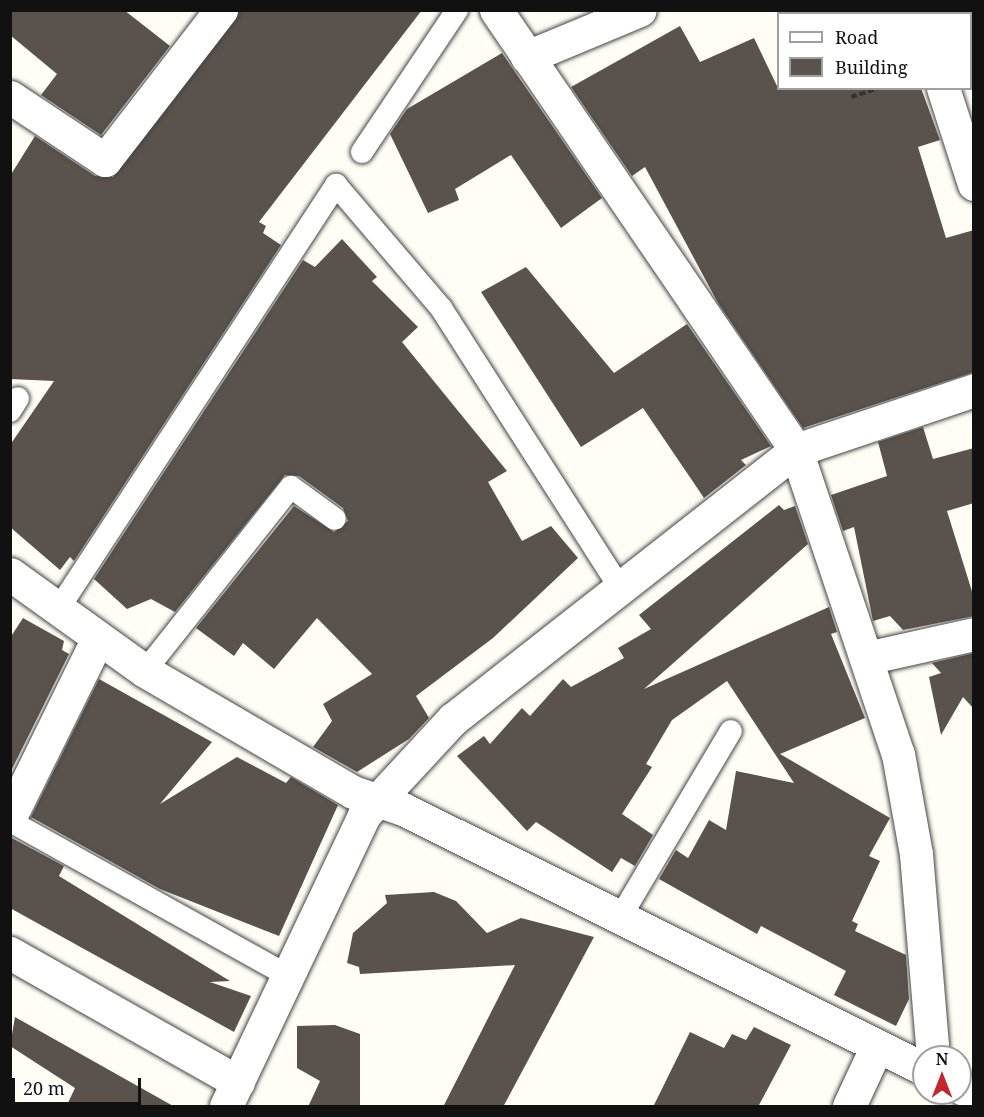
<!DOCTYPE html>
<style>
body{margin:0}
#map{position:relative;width:984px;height:1117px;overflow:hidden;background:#fffdf5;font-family:"Noto Serif",serif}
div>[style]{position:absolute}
.building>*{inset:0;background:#5a524d}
.path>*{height:4px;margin-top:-2px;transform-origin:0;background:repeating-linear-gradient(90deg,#333 0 6px,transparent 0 9px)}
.roads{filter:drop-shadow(0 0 2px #444) drop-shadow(0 0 2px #444)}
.service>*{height:22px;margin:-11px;padding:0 11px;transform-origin:11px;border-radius:11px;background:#fff}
.minor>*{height:33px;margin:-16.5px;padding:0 16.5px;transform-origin:16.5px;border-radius:16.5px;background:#fff}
span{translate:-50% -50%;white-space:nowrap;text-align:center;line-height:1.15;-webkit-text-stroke:6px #fff;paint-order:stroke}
.frame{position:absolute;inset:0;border:12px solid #111;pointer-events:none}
.legend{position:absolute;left:777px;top:12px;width:195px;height:78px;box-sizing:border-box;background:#fff;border:2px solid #a0a0a0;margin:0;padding:8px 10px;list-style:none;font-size:18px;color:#111}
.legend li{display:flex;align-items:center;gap:12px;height:30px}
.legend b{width:30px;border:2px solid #a0a0a0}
.north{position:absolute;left:912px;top:1045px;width:60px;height:60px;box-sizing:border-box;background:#fff;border:2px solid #a0a0a0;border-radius:50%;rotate:0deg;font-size:16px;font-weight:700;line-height:24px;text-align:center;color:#111}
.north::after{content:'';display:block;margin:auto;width:21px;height:27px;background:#c4262e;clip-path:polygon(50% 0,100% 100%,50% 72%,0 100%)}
.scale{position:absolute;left:12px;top:1078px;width:129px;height:27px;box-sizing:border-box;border:3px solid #111;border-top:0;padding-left:8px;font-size:18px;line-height:21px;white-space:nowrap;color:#111;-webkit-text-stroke:4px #fff;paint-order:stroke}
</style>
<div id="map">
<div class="building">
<div style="clip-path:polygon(10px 10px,124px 10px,170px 46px,101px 135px,41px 95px,57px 74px,10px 35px)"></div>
<div style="clip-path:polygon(239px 10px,422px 10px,259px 222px,266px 226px,263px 233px,281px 245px,74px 561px,70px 557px,60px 570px,10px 527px,10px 445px,54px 381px,10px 379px,10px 176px,35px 136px,95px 176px,113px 177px)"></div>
<div style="clip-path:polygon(680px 26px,700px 62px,754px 38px,778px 88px,921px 88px,940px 140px,918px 147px,946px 238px,974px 230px,974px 372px,803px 428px,718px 303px,645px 167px,632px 176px,571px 87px)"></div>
<div style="clip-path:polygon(502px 53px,602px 198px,561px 228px,511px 155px,455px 189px,459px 200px,428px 213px,390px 134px,407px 109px)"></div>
<div style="clip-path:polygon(342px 239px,377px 277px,372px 281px,418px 327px,402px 342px,507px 471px,488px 482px,522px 541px,551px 526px,578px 558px,493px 638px,416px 696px,429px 718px,409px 739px,357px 772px,313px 747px,332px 721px,323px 704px,372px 674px,317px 618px,274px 669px,243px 643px,234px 656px,196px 628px,294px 506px,334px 532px,348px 521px,343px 508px,299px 476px,285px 475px,175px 612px,151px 599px,127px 609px,94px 579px,303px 260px,315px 267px)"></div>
<div style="clip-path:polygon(526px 267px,614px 373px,687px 324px,771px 446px,741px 460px,746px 465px,704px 498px,643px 408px,581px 447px,481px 292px)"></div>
<div style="clip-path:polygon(923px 427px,933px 459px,974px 448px,974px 503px,947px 511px,974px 598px,974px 616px,903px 630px,890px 616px,873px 621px,854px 527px,843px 531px,831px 495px,887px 476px,878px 442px)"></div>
<div style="clip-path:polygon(779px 505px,784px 510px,795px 506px,808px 544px,644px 689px,829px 607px,837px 632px,831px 634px,865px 718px,780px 754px,890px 818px,869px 856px,880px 861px,852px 921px,858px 924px,855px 931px,906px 955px,909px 999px,896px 1026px,834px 995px,846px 971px,761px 926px,757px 934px,659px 879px,676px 850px,688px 858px,709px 820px,726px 830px,736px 771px,794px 783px,727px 681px,672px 720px,646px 764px,652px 767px,622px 814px,653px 835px,635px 866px,621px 858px,612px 872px,536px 822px,527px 831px,457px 756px,484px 736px,490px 744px,522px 708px,530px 716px,563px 679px,571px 687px,624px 658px,618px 648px,651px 629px,639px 615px)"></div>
<div style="clip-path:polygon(23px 618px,64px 641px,62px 650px,69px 654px,10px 773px,10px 638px)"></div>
<div style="clip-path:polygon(974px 653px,974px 709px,963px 697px,941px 735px,929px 677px,941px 673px,932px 663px)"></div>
<div style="clip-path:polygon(99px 679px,212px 742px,160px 804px,237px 757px,286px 783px,291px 777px,338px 805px,279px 936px,160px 889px,31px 817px)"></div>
<div style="clip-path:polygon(10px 837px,64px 866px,59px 876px,230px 981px,210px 982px,251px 996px,234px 1032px,10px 908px)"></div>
<div style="clip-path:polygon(434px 892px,456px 901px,487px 933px,521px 918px,594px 937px,503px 1107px,443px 1107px,515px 965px,360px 974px,359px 967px,347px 963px,353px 933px,387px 903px,385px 895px)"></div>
<div style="clip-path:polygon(15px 1017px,102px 1066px,175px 1107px,66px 1107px,75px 1088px,10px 1046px)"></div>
<div style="clip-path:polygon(335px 1025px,360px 1034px,360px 1107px,308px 1107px,320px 1081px,297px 1068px,297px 1026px)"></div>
<div style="clip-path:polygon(754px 1027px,791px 1045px,758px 1107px,653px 1107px,690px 1032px,724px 1048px,732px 1034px,746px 1040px)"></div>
</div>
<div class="path">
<div style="left:851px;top:97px;width:29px;rotate:-18deg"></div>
</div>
<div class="roads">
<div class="service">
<div style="left:362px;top:152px;width:171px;rotate:-56.2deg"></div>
<div style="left:10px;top:411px;width:15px;rotate:-58deg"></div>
<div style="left:59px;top:608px;width:506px;rotate:-56.78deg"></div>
<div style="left:336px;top:185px;width:162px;rotate:49.5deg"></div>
<div style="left:441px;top:308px;width:332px;rotate:57.4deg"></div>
<div style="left:145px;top:671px;width:235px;rotate:-51.6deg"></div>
<div style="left:291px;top:487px;width:54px;rotate:36deg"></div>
<div style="left:10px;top:821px;width:319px;rotate:29.1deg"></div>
<div style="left:621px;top:916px;width:215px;rotate:-59.3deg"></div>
</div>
<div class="minor">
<div style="left:496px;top:10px;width:533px;rotate:55.71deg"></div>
<div style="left:796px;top:450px;width:321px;rotate:71.5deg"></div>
<div style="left:898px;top:754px;width:102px;rotate:79.8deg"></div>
<div style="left:916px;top:854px;width:204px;rotate:85.2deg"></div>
<div style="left:918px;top:10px;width:4px;rotate:76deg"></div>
<div style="left:527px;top:57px;width:122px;rotate:-22.6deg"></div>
<div style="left:943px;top:88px;width:101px;rotate:72.1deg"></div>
<div style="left:10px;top:97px;width:114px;rotate:33.6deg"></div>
<div style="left:105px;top:160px;width:190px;rotate:-52.3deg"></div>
<div style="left:10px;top:574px;width:166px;rotate:35.7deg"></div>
<div style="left:145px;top:671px;width:241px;rotate:30.2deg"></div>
<div style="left:353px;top:792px;width:53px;rotate:18.8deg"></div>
<div style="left:403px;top:809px;width:582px;rotate:26.52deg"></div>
<div style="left:866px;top:658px;width:111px;rotate:-12.5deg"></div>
<div style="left:10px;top:817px;width:199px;rotate:-63.8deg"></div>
<div style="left:10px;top:953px;width:262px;rotate:29.5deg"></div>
<div style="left:960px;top:1087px;width:16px;rotate:27deg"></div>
<div style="left:226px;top:1106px;width:322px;rotate:-64.6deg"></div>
<div style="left:364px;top:815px;width:131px;rotate:-47.2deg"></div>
<div style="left:453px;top:719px;width:436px;rotate:-38.1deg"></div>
<div style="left:796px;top:450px;width:188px;rotate:-18.6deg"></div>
<div style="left:849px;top:1106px;width:66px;rotate:-65deg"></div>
</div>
</div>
<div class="frame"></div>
<ul class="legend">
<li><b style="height:8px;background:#fff"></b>Road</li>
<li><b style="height:16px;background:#5a524d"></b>Building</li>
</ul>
<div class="north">N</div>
<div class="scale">20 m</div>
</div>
